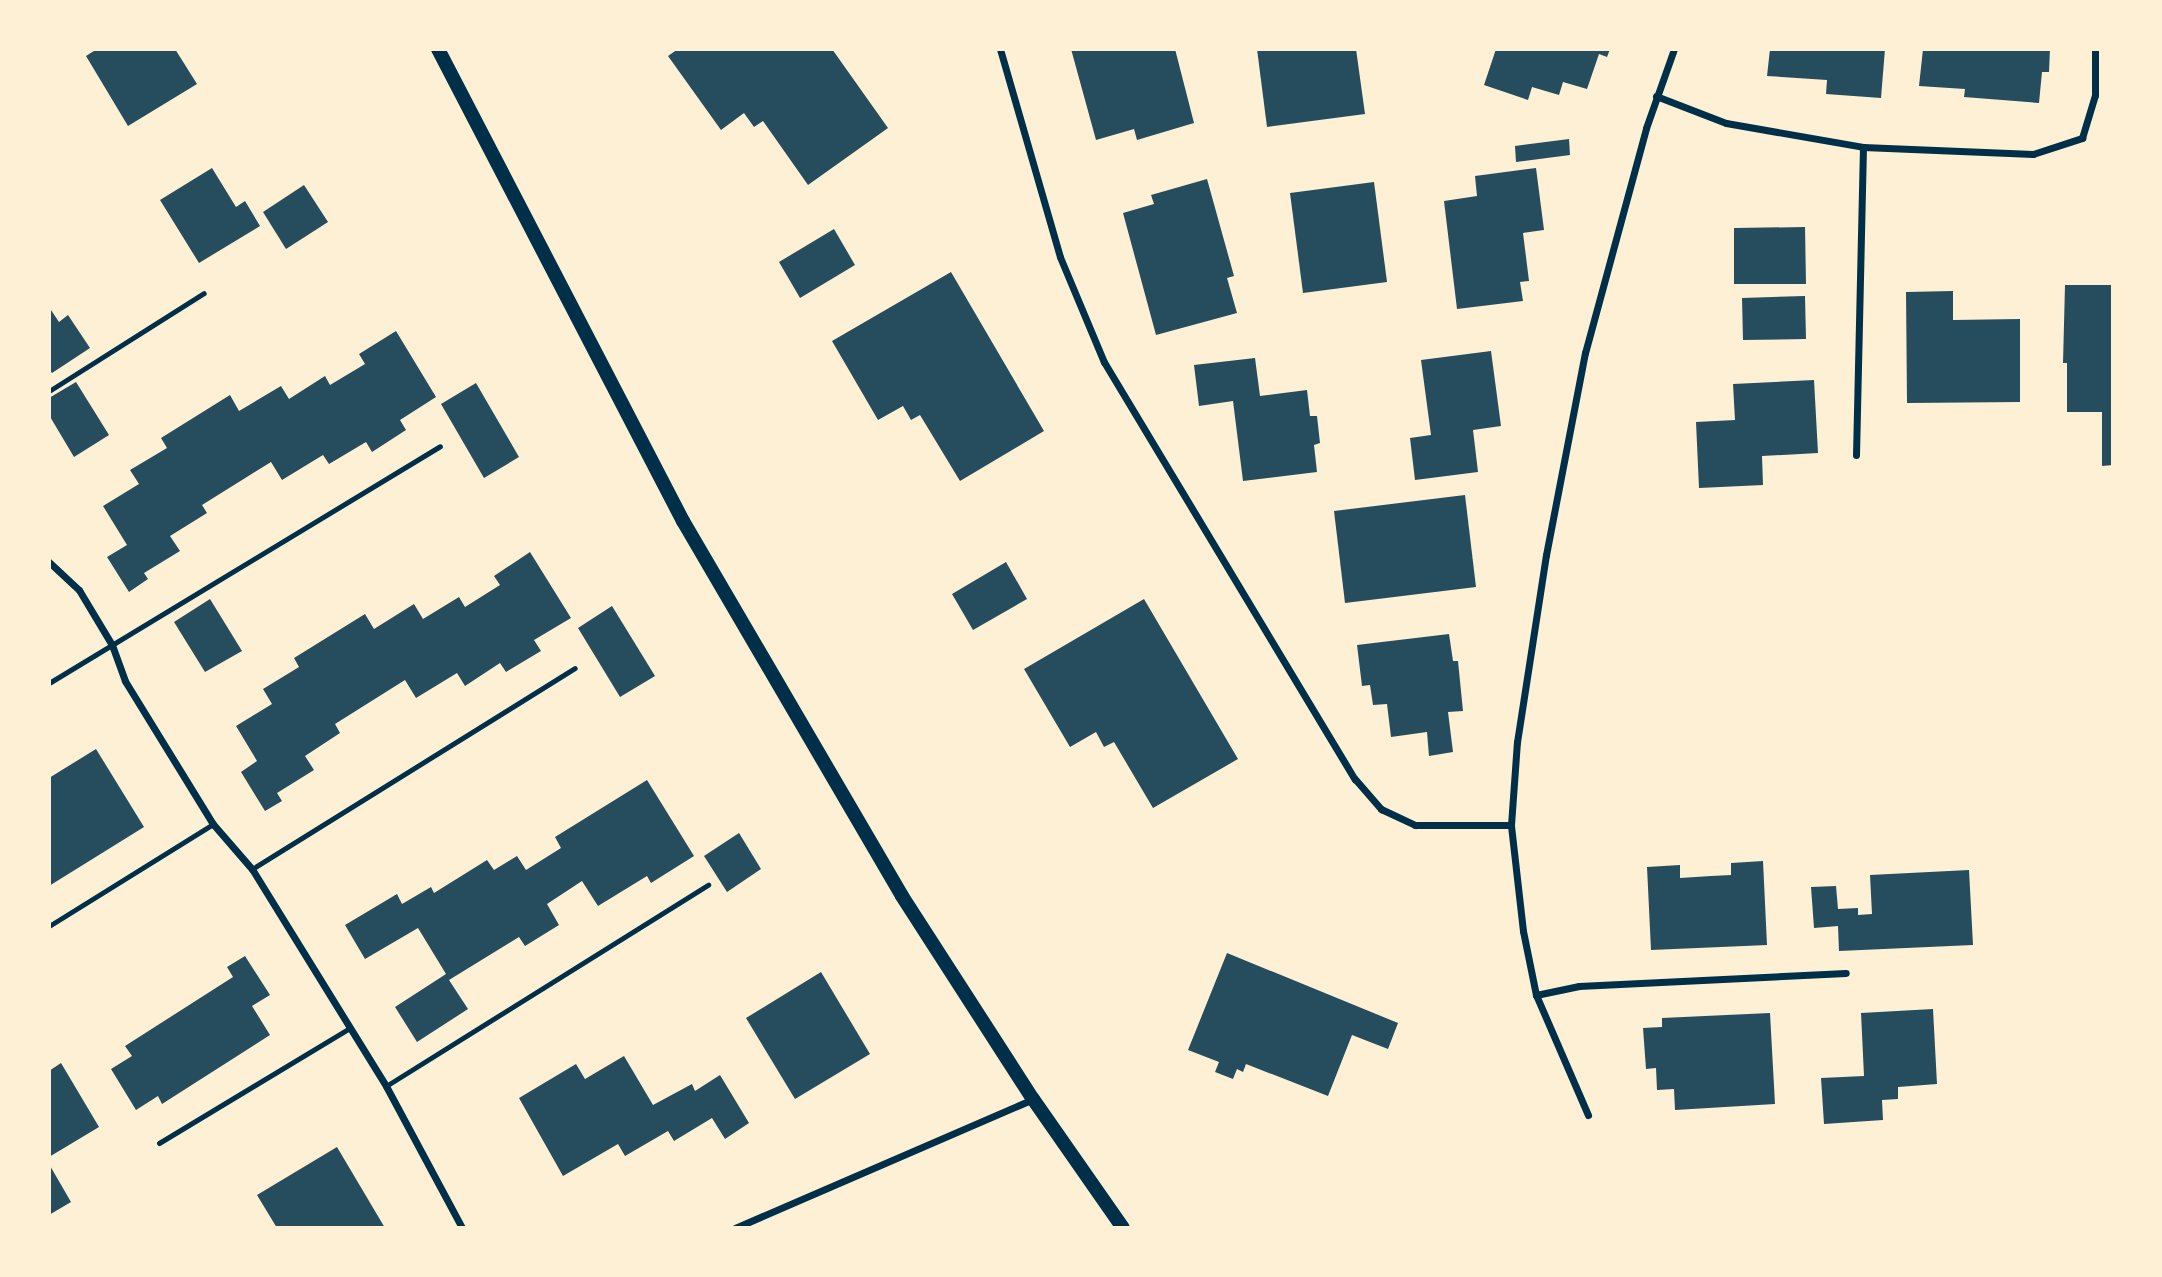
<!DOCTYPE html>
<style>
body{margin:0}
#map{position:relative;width:2162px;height:1277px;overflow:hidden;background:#fdf0d5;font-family:Poppins,sans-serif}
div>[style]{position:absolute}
.building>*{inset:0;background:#264d5e}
.service>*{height:5px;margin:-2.5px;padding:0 2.5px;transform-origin:2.5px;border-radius:2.5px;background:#003049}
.minor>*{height:7px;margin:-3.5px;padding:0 3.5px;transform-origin:3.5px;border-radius:3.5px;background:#003049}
.secondary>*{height:14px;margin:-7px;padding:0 7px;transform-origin:7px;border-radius:7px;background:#003049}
span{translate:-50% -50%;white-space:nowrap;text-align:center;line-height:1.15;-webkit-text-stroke:7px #fdf0d5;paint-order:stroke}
.frame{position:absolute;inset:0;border:51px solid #fdf0d5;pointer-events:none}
</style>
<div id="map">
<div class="building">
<div style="clip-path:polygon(97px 49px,175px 49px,197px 84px,128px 126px,86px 56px)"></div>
<div style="clip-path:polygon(678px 49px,832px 49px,888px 128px,808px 185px,763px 121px,754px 127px,744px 113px,721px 130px,668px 56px)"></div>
<div style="clip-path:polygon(1071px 49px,1175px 49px,1194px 123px,1137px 140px,1134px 129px,1096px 140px)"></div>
<div style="clip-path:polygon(1257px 49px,1356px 49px,1365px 114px,1267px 127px)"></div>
<div style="clip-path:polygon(1496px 49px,1610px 49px,1607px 57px,1599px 54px,1587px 89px,1563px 82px,1559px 95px,1532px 87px,1528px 100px,1484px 85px)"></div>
<div style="clip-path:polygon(1770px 49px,1885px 49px,1881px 98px,1826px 94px,1827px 80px,1767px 76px)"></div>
<div style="clip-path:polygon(1923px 49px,2050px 49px,2049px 72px,2042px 72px,2039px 103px,1964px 97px,1965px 89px,1919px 86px)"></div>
<div style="clip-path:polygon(1569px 139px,1570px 155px,1516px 162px,1515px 146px)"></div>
<div style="clip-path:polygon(212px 168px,236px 207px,245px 201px,260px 226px,199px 263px,160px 200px)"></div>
<div style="clip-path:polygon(1536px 168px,1544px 230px,1523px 233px,1529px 281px,1520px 282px,1523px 301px,1457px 309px,1444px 201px,1477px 196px,1475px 176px)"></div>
<div style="clip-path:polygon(1207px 179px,1234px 276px,1227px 278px,1237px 313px,1156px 335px,1123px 213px,1154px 204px,1151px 195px)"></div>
<div style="clip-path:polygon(1374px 182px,1387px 282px,1303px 293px,1290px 193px)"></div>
<div style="clip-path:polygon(304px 185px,328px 222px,286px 249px,263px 212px)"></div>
<div style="clip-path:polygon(1805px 227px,1806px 284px,1734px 284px,1734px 228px)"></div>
<div style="clip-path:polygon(834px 229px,855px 265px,800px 298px,779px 262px)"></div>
<div style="clip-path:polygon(951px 272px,1044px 431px,960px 481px,920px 415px,911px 420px,903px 406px,878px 420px,832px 341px)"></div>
<div style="clip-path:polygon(2065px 285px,2113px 285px,2113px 465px,2102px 466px,2102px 412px,2067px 412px,2067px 363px,2063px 363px)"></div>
<div style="clip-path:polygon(1953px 291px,1953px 320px,2020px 319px,2020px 402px,1907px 403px,1906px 292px)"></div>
<div style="clip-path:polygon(1805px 296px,1806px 339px,1743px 340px,1742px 298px)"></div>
<div style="clip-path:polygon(49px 307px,59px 322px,68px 315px,90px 348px,52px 373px,49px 369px)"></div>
<div style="clip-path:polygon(396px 331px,436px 397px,400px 420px,406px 430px,372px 452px,366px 442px,329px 464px,323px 455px,282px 480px,271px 462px,202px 505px,207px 513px,170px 536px,180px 551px,144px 573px,148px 579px,129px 592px,107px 557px,127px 545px,103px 506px,139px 484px,130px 470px,167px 448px,161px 438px,230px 395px,239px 411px,281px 386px,289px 399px,325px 376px,330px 385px,365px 364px,359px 354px)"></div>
<div style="clip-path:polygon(1491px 351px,1501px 426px,1473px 430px,1478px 472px,1415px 480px,1410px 438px,1431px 435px,1421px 360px)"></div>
<div style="clip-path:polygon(1255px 358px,1260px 396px,1307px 390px,1310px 416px,1317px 416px,1320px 443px,1314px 445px,1317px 472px,1243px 481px,1233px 401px,1199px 406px,1194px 365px)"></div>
<div style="clip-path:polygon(1814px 380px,1818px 453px,1762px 456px,1763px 485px,1699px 488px,1696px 422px,1735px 420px,1733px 384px)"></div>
<div style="clip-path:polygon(76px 382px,109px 435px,74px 457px,49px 415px,49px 398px)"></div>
<div style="clip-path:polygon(476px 383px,519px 457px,484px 478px,441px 404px)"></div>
<div style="clip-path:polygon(1465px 495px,1476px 587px,1345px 603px,1334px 511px)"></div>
<div style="clip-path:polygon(530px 552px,571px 618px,534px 640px,541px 651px,506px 672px,500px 663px,465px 686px,457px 673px,416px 698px,405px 680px,335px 724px,340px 733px,305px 756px,314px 770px,277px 793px,282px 801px,265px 811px,241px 772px,257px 761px,236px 726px,272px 704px,263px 689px,299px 667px,294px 658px,365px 614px,374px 629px,414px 604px,423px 619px,459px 597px,465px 607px,500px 585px,494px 576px)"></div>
<div style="clip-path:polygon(1006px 562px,1027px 599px,973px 630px,952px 594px)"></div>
<div style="clip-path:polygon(210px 599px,242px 651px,205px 672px,174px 622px)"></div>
<div style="clip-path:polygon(1144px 599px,1238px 759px,1153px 808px,1114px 742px,1104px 747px,1096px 732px,1070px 747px,1024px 669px)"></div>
<div style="clip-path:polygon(612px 606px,655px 676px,620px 697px,578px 628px)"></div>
<div style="clip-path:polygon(1449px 634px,1453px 661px,1458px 661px,1463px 711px,1448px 712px,1453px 752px,1429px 756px,1427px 732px,1391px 737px,1387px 704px,1373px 705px,1370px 685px,1362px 686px,1357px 645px)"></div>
<div style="clip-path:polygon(96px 749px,144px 827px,49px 886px,49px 778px)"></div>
<div style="clip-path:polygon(647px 780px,694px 856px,651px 883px,647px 876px,598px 906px,582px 881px,547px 904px,559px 925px,525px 946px,519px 937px,449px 980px,468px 1009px,417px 1042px,395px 1007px,446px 974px,418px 928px,365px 959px,345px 925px,397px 894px,402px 904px,431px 887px,434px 893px,487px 860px,494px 870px,517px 856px,526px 870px,561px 848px,555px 837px)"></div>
<div style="clip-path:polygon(739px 833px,761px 869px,727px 892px,704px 856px)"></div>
<div style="clip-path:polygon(1763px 861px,1767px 945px,1651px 950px,1647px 867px,1680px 865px,1680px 878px,1711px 876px,1731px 875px,1731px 863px)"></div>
<div style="clip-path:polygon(1969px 870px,1973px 945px,1839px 951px,1838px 926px,1814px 928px,1811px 887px,1836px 886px,1838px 909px,1858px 908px,1858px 915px,1872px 914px,1870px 875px)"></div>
<div style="clip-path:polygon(1227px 953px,1398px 1023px,1388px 1049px,1352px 1035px,1328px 1096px,1246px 1064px,1243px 1072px,1237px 1069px,1233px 1079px,1215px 1072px,1219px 1062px,1188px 1050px)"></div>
<div style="clip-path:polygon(245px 956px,270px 995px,252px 1006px,270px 1035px,162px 1104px,158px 1096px,136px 1110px,111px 1069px,132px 1056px,125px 1046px,233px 977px,227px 967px)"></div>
<div style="clip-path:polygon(821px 972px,870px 1054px,795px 1099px,746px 1018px)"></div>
<div style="clip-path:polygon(1933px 1009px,1937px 1084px,1898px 1087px,1898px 1099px,1882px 1100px,1883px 1120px,1824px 1124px,1821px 1078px,1864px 1076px,1861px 1013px)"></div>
<div style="clip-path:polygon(1770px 1013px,1775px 1104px,1675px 1110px,1674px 1089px,1657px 1090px,1656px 1068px,1646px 1069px,1643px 1028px,1662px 1027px,1662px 1018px)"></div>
<div style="clip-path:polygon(624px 1056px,653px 1105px,692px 1084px,695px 1091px,720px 1075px,749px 1123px,725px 1139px,712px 1118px,674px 1141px,668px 1131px,625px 1156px,618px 1144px,563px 1176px,519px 1098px,576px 1064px,585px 1079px)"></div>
<div style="clip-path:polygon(61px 1063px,99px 1127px,49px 1157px,49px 1071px)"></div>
<div style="clip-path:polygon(337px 1147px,385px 1228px,277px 1228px,257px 1195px)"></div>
<div style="clip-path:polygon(49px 1164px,71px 1202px,49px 1215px)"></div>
</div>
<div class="service">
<div style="left:49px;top:391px;width:183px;rotate:-32.3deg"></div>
<div style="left:49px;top:683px;width:457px;rotate:-31.2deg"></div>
<div style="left:252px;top:869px;width:380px;rotate:-31.9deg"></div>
<div style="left:49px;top:926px;width:193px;rotate:-31.9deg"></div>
<div style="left:386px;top:1086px;width:380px;rotate:-32deg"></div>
<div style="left:159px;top:1143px;width:223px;rotate:-31.1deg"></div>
</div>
<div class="minor">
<div style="left:1000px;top:49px;width:216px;rotate:73.9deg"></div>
<div style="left:1060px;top:257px;width:114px;rotate:67.3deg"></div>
<div style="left:1104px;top:362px;width:487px;rotate:59deg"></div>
<div style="left:1355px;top:779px;width:40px;rotate:49deg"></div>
<div style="left:1381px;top:809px;width:38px;rotate:25deg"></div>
<div style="left:1415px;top:825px;width:96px"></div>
<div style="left:1656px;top:96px;width:75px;rotate:21.1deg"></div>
<div style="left:1726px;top:123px;width:139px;rotate:9.9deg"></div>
<div style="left:1863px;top:147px;width:170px;rotate:2.4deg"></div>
<div style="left:2033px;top:154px;width:52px;rotate:-18.1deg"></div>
<div style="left:2082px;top:138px;width:45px;rotate:-73.2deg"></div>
<div style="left:2095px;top:95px;width:46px;rotate:-90deg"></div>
<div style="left:1856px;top:455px;width:308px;rotate:-88.7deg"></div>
<div style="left:49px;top:562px;width:41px;rotate:43deg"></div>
<div style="left:79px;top:590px;width:64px;rotate:59deg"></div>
<div style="left:112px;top:645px;width:38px;rotate:70deg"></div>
<div style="left:125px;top:681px;width:168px;rotate:58.4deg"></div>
<div style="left:213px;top:824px;width:60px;rotate:49.1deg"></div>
<div style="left:252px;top:869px;width:255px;rotate:58.3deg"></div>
<div style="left:386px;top:1086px;width:161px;rotate:61.8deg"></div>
<div style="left:1536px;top:995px;width:44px;rotate:-11.8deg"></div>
<div style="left:1579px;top:986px;width:267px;rotate:-2.8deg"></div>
<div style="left:1588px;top:1115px;width:131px;rotate:-113.4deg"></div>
<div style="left:1536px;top:995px;width:65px;rotate:-101.5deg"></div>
<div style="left:1523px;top:931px;width:107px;rotate:-96.5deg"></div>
<div style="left:1511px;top:825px;width:83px;rotate:-85.9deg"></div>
<div style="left:1517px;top:742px;width:189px;rotate:-81.2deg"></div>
<div style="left:1546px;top:555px;width:206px;rotate:-79.1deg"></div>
<div style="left:1585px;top:353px;width:233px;rotate:-74.8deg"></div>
<div style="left:1646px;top:128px;width:84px;rotate:-70.5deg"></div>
<div style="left:735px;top:1228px;width:325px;rotate:-23.4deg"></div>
</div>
<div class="secondary">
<div style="left:438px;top:49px;width:532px;rotate:62.57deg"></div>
<div style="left:683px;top:521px;width:434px;rotate:59.7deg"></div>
<div style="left:902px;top:896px;width:242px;rotate:57.2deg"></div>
<div style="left:1033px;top:1099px;width:157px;rotate:55.1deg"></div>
</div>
<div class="frame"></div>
</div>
